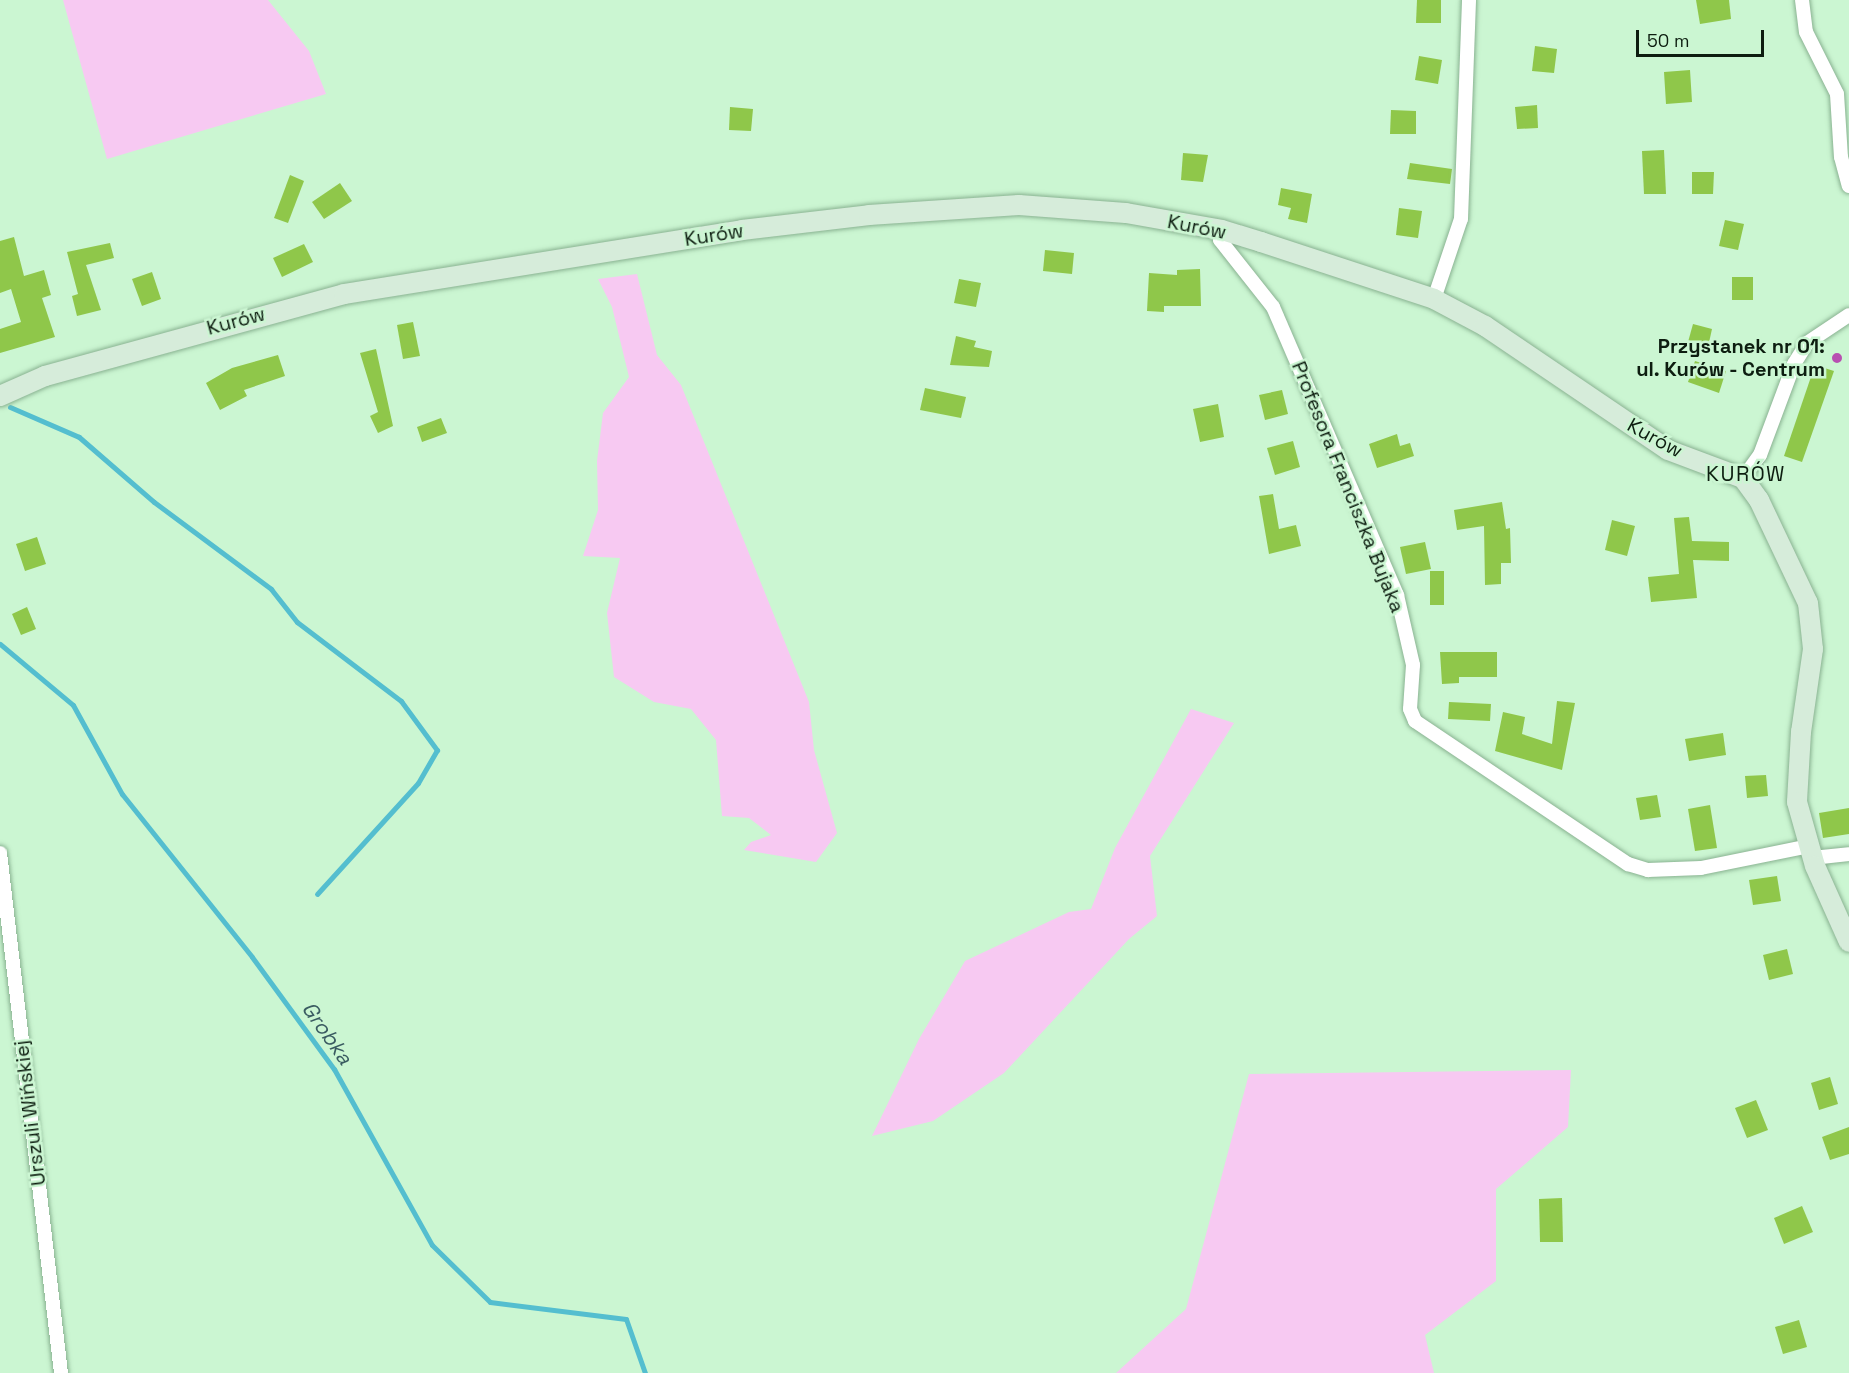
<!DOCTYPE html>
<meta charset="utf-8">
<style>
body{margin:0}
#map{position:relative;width:1849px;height:1373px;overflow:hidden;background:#cbf6d2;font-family:"Space Grotesk",sans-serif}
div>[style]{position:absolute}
.green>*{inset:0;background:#f7c9f2}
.stream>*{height:5px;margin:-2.5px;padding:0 2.5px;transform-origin:2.5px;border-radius:2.5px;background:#54becf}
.building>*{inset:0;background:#8fc74a}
.roads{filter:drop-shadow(0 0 2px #89b291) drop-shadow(0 0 2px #89b291)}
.street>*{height:14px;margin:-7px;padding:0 7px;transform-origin:7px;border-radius:7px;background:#fff}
.secondary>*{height:20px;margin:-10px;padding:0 10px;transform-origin:10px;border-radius:10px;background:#d6ecda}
.dots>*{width:16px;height:16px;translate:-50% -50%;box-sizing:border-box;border:3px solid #cbf6d2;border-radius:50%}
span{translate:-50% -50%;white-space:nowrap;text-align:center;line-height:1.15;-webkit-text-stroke:5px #cbf6d2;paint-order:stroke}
.street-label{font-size:20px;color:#0d1d10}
.poi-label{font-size:20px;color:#0d1d10;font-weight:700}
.right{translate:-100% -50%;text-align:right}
.neighbourhood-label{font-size:21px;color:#0d1d10;letter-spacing:1.5px}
.water-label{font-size:21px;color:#3a5b61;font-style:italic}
.scale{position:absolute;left:1636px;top:30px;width:128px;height:27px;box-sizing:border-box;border:3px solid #0d1d10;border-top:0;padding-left:8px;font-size:18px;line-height:21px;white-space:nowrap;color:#0d1d10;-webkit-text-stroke:4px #cbf6d2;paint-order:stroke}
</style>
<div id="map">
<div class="green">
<div style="clip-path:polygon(63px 0,268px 0,309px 51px,326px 94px,107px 159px)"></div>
<div style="clip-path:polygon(637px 274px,657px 355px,681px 385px,809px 702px,814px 750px,837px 833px,816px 862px,744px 850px,751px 842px,771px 835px,749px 818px,722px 816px,716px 740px,691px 709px,654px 702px,614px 677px,607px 613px,620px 558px,583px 556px,598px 510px,597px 461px,603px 413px,629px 377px,612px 307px,598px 279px)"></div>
<div style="clip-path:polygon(1191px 709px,1234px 723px,1150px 856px,1157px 916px,1129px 939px,1004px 1073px,933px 1121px,872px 1136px,919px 1039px,965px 961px,1069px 912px,1091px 909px,1115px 848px)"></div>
<div style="clip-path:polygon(1571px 1070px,1568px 1127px,1496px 1189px,1496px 1281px,1425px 1335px,1434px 1373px,1116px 1373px,1186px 1309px,1249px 1074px)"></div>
</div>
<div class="stream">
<div style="left:10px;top:407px;width:75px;rotate:23.5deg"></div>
<div style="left:79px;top:437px;width:99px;rotate:40.9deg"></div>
<div style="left:154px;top:502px;width:146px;rotate:36.6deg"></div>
<div style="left:271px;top:589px;width:42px;rotate:51.8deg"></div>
<div style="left:297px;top:622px;width:131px;rotate:37.2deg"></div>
<div style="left:401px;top:701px;width:61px;rotate:53.7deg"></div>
<div style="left:437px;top:750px;width:38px;rotate:120deg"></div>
<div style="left:418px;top:783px;width:150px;rotate:132.3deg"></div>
<div style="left:0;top:644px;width:95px;rotate:39.9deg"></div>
<div style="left:73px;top:705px;width:102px;rotate:61.2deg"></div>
<div style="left:122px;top:794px;width:208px;rotate:51.4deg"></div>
<div style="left:252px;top:957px;width:139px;rotate:53.8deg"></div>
<div style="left:334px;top:1069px;width:201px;rotate:60.9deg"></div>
<div style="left:432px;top:1245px;width:81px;rotate:44.5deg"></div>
<div style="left:490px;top:1302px;width:137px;rotate:7.1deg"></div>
<div style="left:626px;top:1319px;width:57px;rotate:70.6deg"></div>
</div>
<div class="building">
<div style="clip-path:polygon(1417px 0,1441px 0,1441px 23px,1416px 23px)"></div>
<div style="clip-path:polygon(1696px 0,1729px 0,1731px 19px,1700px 24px)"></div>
<div style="clip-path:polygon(1535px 46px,1557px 49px,1554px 73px,1532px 71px)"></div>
<div style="clip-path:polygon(1419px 56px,1442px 60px,1438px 84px,1415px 80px)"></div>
<div style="clip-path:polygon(1690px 70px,1692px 102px,1666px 104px,1664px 72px)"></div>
<div style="clip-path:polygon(1537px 105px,1538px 128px,1517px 129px,1515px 107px)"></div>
<div style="clip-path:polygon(730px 107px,753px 109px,751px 131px,729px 130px)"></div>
<div style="clip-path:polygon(1391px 110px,1416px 111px,1416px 134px,1390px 134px)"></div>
<div style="clip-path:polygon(1664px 150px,1666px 194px,1644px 194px,1642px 151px)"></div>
<div style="clip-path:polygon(1183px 153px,1208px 155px,1203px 182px,1181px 180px)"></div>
<div style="clip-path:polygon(1410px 163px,1452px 169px,1450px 184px,1407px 179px)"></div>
<div style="clip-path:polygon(1692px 172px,1714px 172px,1713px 194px,1692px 194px)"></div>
<div style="clip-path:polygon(290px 175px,304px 181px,288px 223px,274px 218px)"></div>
<div style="clip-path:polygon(340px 183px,352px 201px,324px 219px,312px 202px)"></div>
<div style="clip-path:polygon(1281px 188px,1312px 194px,1307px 223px,1288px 219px,1291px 208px,1278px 205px)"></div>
<div style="clip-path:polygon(1399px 208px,1422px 211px,1418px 238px,1396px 235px)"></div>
<div style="clip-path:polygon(1725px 220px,1744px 224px,1738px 250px,1719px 246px)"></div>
<div style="clip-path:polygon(14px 237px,24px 276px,44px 270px,51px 295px,42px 298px,55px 337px,0 353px,0 329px,21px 322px,11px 289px,0 293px,0 241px)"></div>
<div style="clip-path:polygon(110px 243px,114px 258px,86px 265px,101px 310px,77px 316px,72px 296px,78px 294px,67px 252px)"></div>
<div style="clip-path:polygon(304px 244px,313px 262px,282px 277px,273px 258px)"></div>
<div style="clip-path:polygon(1045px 250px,1074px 253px,1072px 274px,1043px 271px)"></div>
<div style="clip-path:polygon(1200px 269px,1201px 306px,1164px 306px,1164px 312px,1147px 311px,1149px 273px,1177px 275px,1177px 270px)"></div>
<div style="clip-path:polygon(152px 272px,161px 299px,142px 306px,132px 279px)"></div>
<div style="clip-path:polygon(1732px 277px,1753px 277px,1753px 300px,1732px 300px)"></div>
<div style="clip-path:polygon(959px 279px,981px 283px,976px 307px,954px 303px)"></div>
<div style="clip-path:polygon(413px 322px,420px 356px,403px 359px,397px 325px)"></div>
<div style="clip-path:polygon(1693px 324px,1712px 329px,1708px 347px,1688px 342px)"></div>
<div style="clip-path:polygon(956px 336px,976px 341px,974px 347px,992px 351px,989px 367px,950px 365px)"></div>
<div style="clip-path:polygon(376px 349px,393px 426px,378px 433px,370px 416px,378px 412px,360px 353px)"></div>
<div style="clip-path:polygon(278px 355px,285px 376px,244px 390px,247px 396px,220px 410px,206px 383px,232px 368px)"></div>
<div style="clip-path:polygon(1695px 361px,1726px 371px,1719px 393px,1688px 382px)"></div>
<div style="clip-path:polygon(1815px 365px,1834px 371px,1802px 462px,1784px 456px)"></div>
<div style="clip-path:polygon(925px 388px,966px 397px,961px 418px,920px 410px)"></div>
<div style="clip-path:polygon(1282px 390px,1288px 414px,1265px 420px,1259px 395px)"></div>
<div style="clip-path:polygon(1218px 404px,1224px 437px,1200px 442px,1193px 409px)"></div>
<div style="clip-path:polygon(441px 418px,447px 433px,422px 442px,417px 427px)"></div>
<div style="clip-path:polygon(1397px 434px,1400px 446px,1410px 443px,1414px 456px,1377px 468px,1369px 444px)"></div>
<div style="clip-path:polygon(1293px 441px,1300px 467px,1275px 475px,1267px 448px)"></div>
<div style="clip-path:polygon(1273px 494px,1279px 529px,1296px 525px,1301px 546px,1269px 554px,1259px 496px)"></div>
<div style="clip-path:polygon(1502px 502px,1506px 529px,1510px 528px,1511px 563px,1501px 563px,1501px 584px,1485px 585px,1484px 526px,1457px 530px,1454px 510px)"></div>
<div style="clip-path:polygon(1689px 517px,1692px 541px,1729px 542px,1729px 561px,1693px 560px,1697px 598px,1651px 602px,1648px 577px,1679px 574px,1674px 518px)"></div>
<div style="clip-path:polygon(1612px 520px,1635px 526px,1627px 556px,1605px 550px)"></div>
<div style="clip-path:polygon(37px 537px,46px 564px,25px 571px,16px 544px)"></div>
<div style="clip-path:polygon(1425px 542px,1431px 569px,1406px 574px,1400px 547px)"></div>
<div style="clip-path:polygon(1430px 571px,1444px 571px,1444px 605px,1430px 605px)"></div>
<div style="clip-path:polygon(27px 607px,36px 629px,21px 635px,12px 614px)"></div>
<div style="clip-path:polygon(1440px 652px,1497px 652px,1497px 677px,1459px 677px,1459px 683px,1442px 684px)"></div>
<div style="clip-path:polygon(1557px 701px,1575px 703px,1562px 770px,1495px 751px,1503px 712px,1525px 717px,1522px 734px,1552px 744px)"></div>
<div style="clip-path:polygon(1449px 702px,1491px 704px,1490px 721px,1448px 719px)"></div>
<div style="clip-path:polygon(1723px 733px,1726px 755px,1689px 761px,1685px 739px)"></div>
<div style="clip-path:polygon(1766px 775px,1768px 796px,1747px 798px,1745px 776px)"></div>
<div style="clip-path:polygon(1657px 795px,1661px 817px,1640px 820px,1636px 798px)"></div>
<div style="clip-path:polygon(1710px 805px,1717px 848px,1695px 851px,1688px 809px)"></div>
<div style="clip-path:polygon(1849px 808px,1849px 834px,1823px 838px,1819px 813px)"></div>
<div style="clip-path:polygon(1777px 876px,1781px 901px,1753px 905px,1749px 880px)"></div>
<div style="clip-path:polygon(1787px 949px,1793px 974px,1769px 980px,1763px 955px)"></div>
<div style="clip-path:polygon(1830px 1077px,1838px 1104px,1819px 1110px,1811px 1083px)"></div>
<div style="clip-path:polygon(1756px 1100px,1768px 1130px,1747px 1138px,1735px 1108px)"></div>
<div style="clip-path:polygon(1849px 1127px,1849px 1154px,1830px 1160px,1822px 1137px)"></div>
<div style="clip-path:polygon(1562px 1198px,1563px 1242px,1540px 1242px,1539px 1199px)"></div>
<div style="clip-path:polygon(1802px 1206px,1813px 1232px,1784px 1244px,1774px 1218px)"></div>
<div style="clip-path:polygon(1799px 1320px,1807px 1347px,1783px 1354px,1775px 1327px)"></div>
</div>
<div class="roads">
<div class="street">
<div style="left:1802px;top:0;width:32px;rotate:83deg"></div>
<div style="left:1806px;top:32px;width:69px;rotate:63.4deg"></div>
<div style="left:1837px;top:94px;width:63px;rotate:86.4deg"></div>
<div style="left:1841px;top:157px;width:30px;rotate:75deg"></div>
<div style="left:1222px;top:230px;width:10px;rotate:101deg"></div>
<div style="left:1220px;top:240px;width:85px;rotate:51.7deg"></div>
<div style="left:1273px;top:307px;width:314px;rotate:66.7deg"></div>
<div style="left:1397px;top:595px;width:72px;rotate:77.1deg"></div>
<div style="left:1413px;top:665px;width:44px;rotate:93.9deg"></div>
<div style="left:1410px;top:709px;width:13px;rotate:67deg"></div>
<div style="left:1415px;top:721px;width:257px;rotate:33.9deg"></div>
<div style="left:1628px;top:864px;width:21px;rotate:17deg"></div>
<div style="left:1648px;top:870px;width:53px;rotate:-2.2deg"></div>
<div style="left:1701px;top:868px;width:110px;rotate:-11.5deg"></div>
<div style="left:1434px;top:299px;width:84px;rotate:-71.4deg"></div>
<div style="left:1461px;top:219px;width:219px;rotate:-87.9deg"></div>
<div style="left:1743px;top:478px;width:29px;rotate:-54deg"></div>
<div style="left:1760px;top:455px;width:97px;rotate:-69.5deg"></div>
<div style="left:1794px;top:364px;width:25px;rotate:-58deg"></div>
<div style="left:1807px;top:343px;width:50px;rotate:-33.7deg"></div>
<div style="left:0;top:853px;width:524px;rotate:83.31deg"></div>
<div style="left:1812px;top:858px;width:37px;rotate:-6deg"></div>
</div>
<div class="secondary">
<div style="left:0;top:396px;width:49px;rotate:-24deg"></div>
<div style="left:45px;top:376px;width:310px;rotate:-15.3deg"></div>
<div style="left:344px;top:294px;width:403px;rotate:-9.1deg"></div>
<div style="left:742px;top:230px;width:128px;rotate:-6.7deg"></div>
<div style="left:869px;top:215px;width:150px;rotate:-3.8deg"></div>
<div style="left:1019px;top:205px;width:107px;rotate:4.3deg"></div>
<div style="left:1126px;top:213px;width:97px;rotate:10deg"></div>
<div style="left:1222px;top:230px;width:41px;rotate:17.1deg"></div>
<div style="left:1261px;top:242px;width:182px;rotate:18.2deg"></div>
<div style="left:1434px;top:299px;width:58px;rotate:27.9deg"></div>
<div style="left:1485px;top:326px;width:221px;rotate:34.1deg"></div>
<div style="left:1668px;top:450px;width:80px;rotate:20.5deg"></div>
<div style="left:1743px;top:478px;width:27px;rotate:54deg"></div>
<div style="left:1759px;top:500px;width:114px;rotate:64.6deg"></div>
<div style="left:1808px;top:603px;width:46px;rotate:83.8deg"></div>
<div style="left:1813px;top:649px;width:84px;rotate:98.2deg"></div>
<div style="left:1801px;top:732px;width:70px;rotate:93.3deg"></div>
<div style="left:1797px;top:802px;width:66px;rotate:74.3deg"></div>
<div style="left:1815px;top:866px;width:83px;rotate:65.9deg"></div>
</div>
</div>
<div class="dots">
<div style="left:1837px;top:358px;background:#b84fb1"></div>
</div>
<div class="street-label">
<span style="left:1197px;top:227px;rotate:11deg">Kurów</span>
<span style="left:714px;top:235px;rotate:-9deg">Kurów</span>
<span style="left:236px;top:321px;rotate:-15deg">Kurów</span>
<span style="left:1655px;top:438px;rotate:29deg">Kurów</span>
<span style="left:1348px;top:487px;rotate:68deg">Profesora Franciszka Bujaka</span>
<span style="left:30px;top:1113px;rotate:-97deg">Urszuli Wińskiej</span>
</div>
<div class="poi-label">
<span class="right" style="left:1825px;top:358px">Przystanek nr 01:<br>ul. Kurów - Centrum</span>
</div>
<div class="neighbourhood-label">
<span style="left:1746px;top:474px">KURÓW</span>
</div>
<div class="water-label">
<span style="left:327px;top:1033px;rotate:55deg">Grobka</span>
</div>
<div class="scale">50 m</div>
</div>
